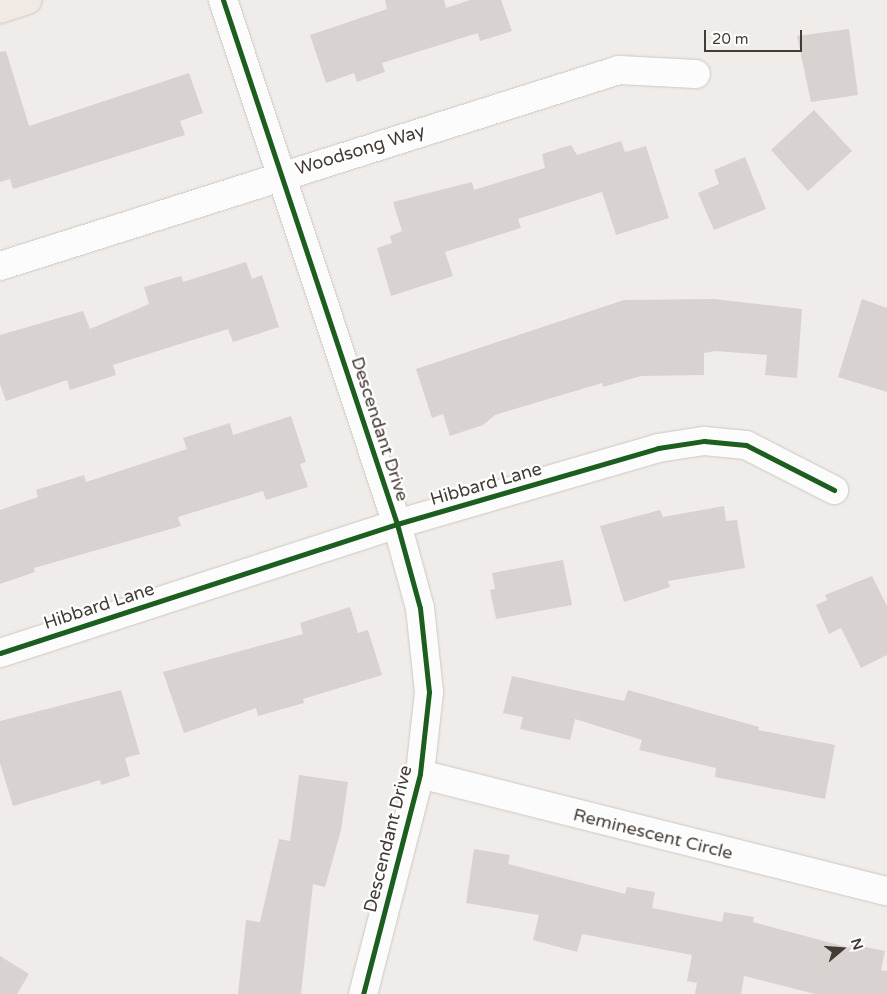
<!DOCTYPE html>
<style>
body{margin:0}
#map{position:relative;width:887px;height:994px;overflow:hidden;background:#f0ece9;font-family:"Varela Round",sans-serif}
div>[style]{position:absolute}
.building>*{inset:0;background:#d8d3d0}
.roads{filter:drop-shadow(0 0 1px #ccc8c5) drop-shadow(0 0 1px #ccc8c5)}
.minor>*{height:28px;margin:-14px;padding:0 14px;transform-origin:14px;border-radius:14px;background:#fdfcfc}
.major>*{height:28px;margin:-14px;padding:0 14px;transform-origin:14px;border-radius:14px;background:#f1e9e3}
.cycleway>*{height:5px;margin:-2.5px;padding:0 2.5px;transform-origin:2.5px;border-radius:2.5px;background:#1b5e20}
span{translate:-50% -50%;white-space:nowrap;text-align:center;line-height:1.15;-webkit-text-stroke:4.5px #fff;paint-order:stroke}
.street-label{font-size:18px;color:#453b35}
.north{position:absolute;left:817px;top:924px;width:50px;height:50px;-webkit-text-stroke:4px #fff;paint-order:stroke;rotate:72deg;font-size:14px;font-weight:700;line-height:20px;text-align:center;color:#453b35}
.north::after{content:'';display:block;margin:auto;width:18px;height:22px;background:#453b35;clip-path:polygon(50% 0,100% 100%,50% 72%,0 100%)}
.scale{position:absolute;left:704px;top:30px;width:98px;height:22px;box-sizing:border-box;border:2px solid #453b35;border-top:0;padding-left:6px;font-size:15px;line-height:18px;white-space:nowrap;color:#453b35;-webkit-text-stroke:4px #fff;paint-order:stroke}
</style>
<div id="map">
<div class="building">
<div style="clip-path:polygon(385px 0,444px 0,446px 8px,470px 0,501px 0,512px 31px,480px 41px,478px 33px,382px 63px,385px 72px,357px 82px,354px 73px,326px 83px,310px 35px,387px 9px)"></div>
<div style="clip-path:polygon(849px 29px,858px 95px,811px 102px,797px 36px)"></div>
<div style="clip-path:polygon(6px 51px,29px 126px,189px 73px,203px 113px,180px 121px,185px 135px,13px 189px,10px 179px,0 182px,0 52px)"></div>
<div style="clip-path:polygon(814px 110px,852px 151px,808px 191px,771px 150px)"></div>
<div style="clip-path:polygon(621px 141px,625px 152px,646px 146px,669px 218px,616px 235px,602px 192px,518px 219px,521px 228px,445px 252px,453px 276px,391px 296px,377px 248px,392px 243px,390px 236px,402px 231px,393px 202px,472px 182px,474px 190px,545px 168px,542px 154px,571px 145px,577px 155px)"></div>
<div style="clip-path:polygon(745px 157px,766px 209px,714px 230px,698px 193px,719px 184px,714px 170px)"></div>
<div style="clip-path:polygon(246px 262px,252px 279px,262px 275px,279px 327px,233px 342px,228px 329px,113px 365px,116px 375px,70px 390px,67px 380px,6px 401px,0 384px,0 335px,83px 311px,90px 329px,149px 304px,144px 287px,181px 276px,183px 282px)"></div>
<div style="clip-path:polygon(714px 299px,802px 309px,797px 378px,765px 375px,767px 355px,715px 351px,704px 353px,704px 375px,641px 376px,603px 387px,602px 383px,495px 415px,483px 425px,450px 436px,443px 414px,432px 418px,416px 369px,624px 300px)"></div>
<div style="clip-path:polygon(862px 299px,887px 308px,887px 392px,838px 377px)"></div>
<div style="clip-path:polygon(291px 416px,306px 462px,300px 464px,308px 487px,266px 500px,263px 491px,178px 517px,181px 526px,34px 568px,35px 572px,0 584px,0 510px,38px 497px,36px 490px,84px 475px,86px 482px,187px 449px,183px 438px,230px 423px,233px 435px)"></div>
<div style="clip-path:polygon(724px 506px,726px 521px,737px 520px,745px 568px,668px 581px,670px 587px,624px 602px,600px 526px,660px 510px,663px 517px)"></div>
<div style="clip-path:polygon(563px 560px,572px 605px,496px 619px,490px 590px,495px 589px,492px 573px)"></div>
<div style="clip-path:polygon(872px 576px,887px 606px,887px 655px,861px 668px,841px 628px,829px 634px,816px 605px,827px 600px,825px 595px)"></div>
<div style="clip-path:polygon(350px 607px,358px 633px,368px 630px,382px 675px,303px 699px,304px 703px,258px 716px,256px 708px,184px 733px,163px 672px,303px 634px,300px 623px)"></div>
<div style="clip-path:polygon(512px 676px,624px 701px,628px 690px,759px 727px,758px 730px,835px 745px,825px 799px,715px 777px,716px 768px,639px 750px,642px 740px,575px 719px,570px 740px,520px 729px,523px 717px,503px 713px)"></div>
<div style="clip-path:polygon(121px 690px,140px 754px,125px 758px,130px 776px,101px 785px,100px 780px,13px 806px,0 763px,0 721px)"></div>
<div style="clip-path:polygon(299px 775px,348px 782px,341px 830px,325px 887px,313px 884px,301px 994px,238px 994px,246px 920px,260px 922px,279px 839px,290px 841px)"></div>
<div style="clip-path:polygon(474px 849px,510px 855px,508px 864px,625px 894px,627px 887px,655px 892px,652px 908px,722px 922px,724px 912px,754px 917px,753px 922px,850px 948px,851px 944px,885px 951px,881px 970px,887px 971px,887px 994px,815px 994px,744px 976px,741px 994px,695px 994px,697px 983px,687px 981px,692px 955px,582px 934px,577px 952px,533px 940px,539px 915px,466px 903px)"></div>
<div style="clip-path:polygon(0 956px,29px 974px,17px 994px,0 994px)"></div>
</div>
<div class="roads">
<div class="minor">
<div style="left:223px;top:0;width:552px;rotate:71.63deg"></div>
<div style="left:397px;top:524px;width:87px;rotate:74.7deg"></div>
<div style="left:420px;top:608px;width:84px;rotate:83.9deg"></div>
<div style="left:429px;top:692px;width:82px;rotate:96.3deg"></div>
<div style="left:420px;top:774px;width:227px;rotate:104.5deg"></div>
<div style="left:0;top:266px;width:649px;rotate:-17.57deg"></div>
<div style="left:619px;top:70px;width:77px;rotate:3deg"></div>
<div style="left:0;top:653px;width:417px;rotate:-18deg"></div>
<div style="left:397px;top:524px;width:272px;rotate:-16.2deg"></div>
<div style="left:658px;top:448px;width:47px;rotate:-8.7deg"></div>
<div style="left:704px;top:441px;width:42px;rotate:5.4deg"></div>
<div style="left:746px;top:445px;width:99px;rotate:27.1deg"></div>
<div style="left:420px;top:774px;width:481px;rotate:14.1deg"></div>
</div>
<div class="major">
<div style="left:0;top:9px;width:29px;rotate:-18deg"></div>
</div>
</div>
<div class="cycleway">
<div style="left:223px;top:0;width:552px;rotate:71.63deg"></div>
<div style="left:397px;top:524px;width:87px;rotate:74.7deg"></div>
<div style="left:420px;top:608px;width:84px;rotate:83.9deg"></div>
<div style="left:429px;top:692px;width:82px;rotate:96.3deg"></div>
<div style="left:420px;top:774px;width:227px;rotate:104.5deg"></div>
<div style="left:0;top:653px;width:417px;rotate:-18deg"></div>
<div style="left:397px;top:524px;width:272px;rotate:-16.2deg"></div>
<div style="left:658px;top:448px;width:47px;rotate:-8.7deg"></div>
<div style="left:704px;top:441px;width:42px;rotate:5.4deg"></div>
<div style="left:746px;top:445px;width:99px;rotate:27.1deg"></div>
</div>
<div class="street-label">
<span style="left:360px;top:150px;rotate:-17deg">Woodsong Way</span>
<span style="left:380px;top:429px;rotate:72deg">Descendant Drive</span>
<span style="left:486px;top:484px;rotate:-16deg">Hibbard Lane</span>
<span style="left:99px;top:606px;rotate:-18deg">Hibbard Lane</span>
<span style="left:653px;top:834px;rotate:14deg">Reminescent Circle</span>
<span style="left:388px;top:839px;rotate:-76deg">Descendant Drive</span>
</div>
<div class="north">N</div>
<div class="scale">20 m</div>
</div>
